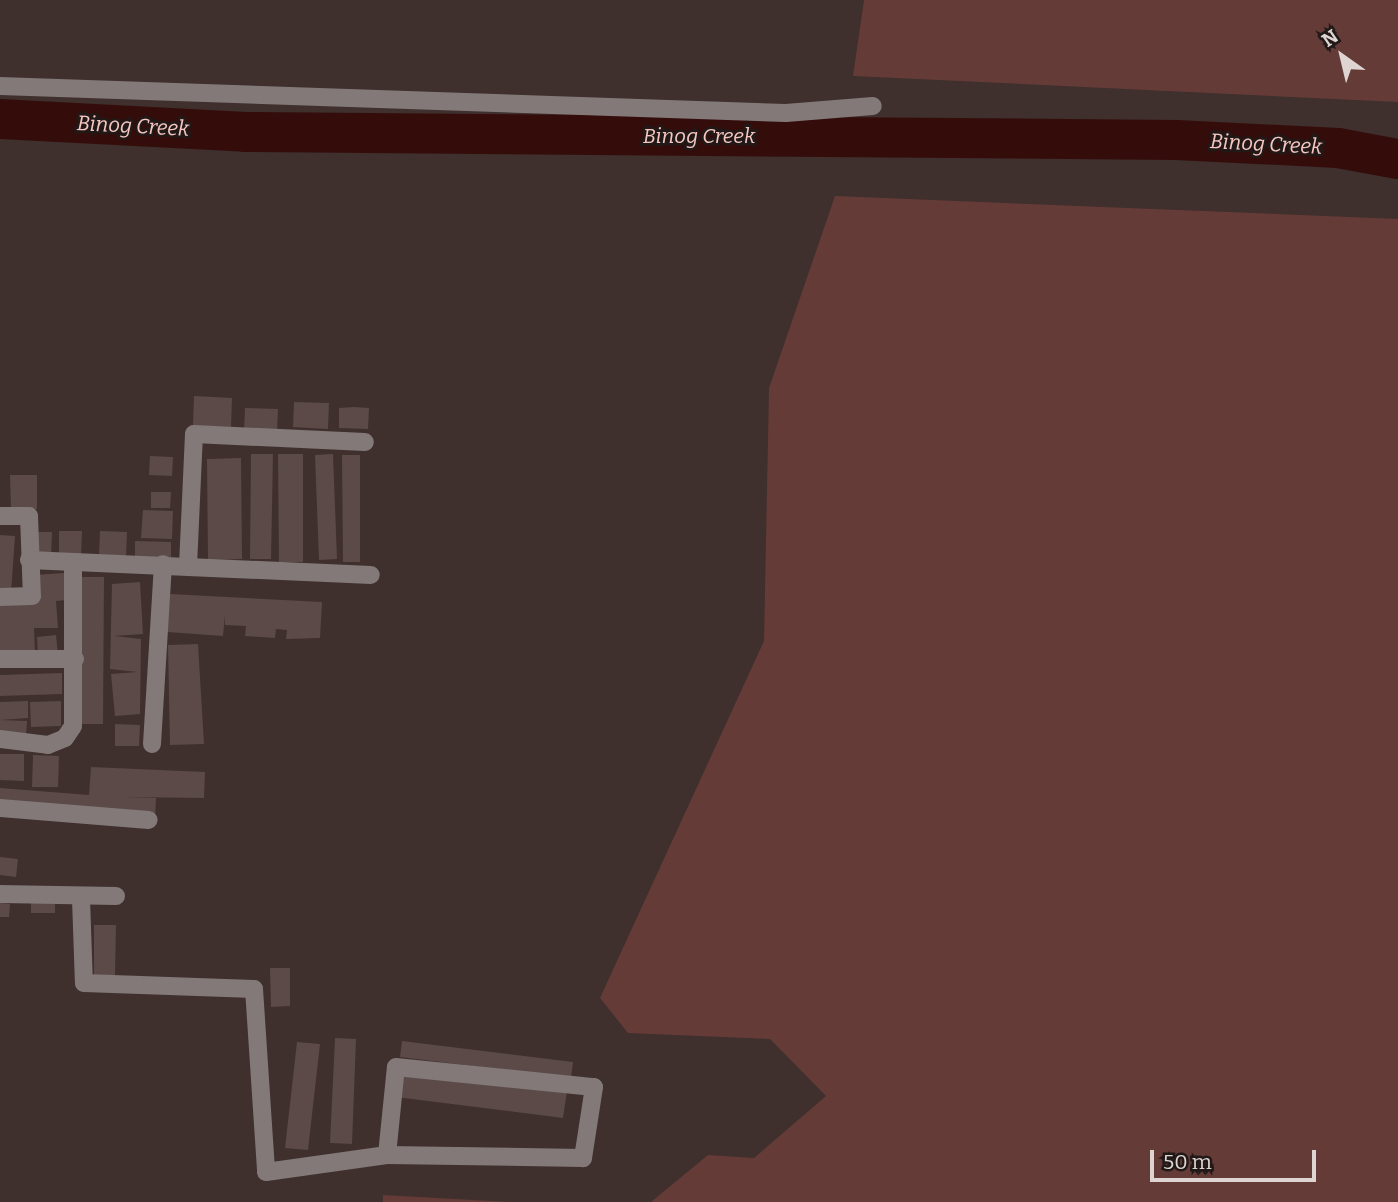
<!DOCTYPE html>
<style>
body{margin:0}
#map{position:relative;width:1398px;height:1202px;overflow:hidden;background:#3f2f2d;font-family:Bitter,serif}
div>[style]{position:absolute}
.green>*{inset:0;background:#643b37}
.river>*{height:40px;margin:-20px;padding:0 20px;transform-origin:20px;border-radius:20px;background:#340d0b}
.building>*{inset:0;background:#5b4a48}
.minor>*{height:18px;margin:-9px;padding:0 9px;transform-origin:9px;border-radius:9px;background:#827978}
span{translate:-50% -50%;white-space:nowrap;text-align:center;line-height:1.15;-webkit-text-stroke:5px #201918;paint-order:stroke}
.water-label{font-size:21px;color:#f7c6c0;font-style:italic}
.north{position:absolute;left:1307px;top:21px;width:70px;height:70px;-webkit-text-stroke:5px #201918;paint-order:stroke;rotate:326deg;font-size:19px;font-weight:700;line-height:28px;text-align:center;color:#ded4d2}
.north::after{content:'';display:block;margin:auto;width:24px;height:32px;background:#ded4d2;clip-path:polygon(50% 0,100% 100%,50% 72%,0 100%)}
.scale{position:absolute;left:1150px;top:1150px;width:166px;height:32px;box-sizing:border-box;border:4px solid #ded4d2;border-top:0;padding-left:9px;font-size:21px;line-height:24px;white-space:nowrap;color:#ded4d2;-webkit-text-stroke:5px #201918;paint-order:stroke}
</style>
<div id="map">
<div class="green">
<div style="clip-path:polygon(864px 0,1398px 0,1398px 102px,853px 76px)"></div>
<div style="clip-path:polygon(835px 196px,1398px 219px,1398px 1202px,651px 1202px,708px 1155px,754px 1158px,826px 1096px,770px 1039px,628px 1033px,600px 998px,764px 641px,769px 388px)"></div>
<div style="clip-path:polygon(383px 1195px,512px 1202px,383px 1202px)"></div>
</div>
<div class="river">
<div style="left:0;top:119px;width:246px;rotate:3deg"></div>
<div style="left:246px;top:132px;width:930px;rotate:0.49deg"></div>
<div style="left:1176px;top:140px;width:162px;rotate:2.8deg"></div>
<div style="left:1338px;top:148px;width:61px;rotate:10.4deg"></div>
</div>
<div class="building">
<div style="clip-path:polygon(194px 396px,232px 398px,231px 427px,193px 426px)"></div>
<div style="clip-path:polygon(294px 402px,329px 403px,328px 429px,293px 427px)"></div>
<div style="clip-path:polygon(354px 407px,369px 408px,368px 429px,339px 428px,339px 408px)"></div>
<div style="clip-path:polygon(245px 408px,278px 409px,277px 433px,244px 432px)"></div>
<div style="clip-path:polygon(251px 454px,273px 454px,271px 559px,250px 559px)"></div>
<div style="clip-path:polygon(278px 454px,303px 454px,303px 562px,279px 562px)"></div>
<div style="clip-path:polygon(333px 454px,337px 559px,319px 560px,315px 455px)"></div>
<div style="clip-path:polygon(342px 455px,360px 455px,360px 562px,343px 562px)"></div>
<div style="clip-path:polygon(150px 456px,173px 457px,172px 476px,149px 475px)"></div>
<div style="clip-path:polygon(241px 458px,242px 559px,208px 560px,207px 459px)"></div>
<div style="clip-path:polygon(10px 475px,37px 475px,37px 509px,11px 509px)"></div>
<div style="clip-path:polygon(151px 492px,171px 492px,170px 508px,151px 508px)"></div>
<div style="clip-path:polygon(143px 510px,173px 511px,172px 539px,141px 538px)"></div>
<div style="clip-path:polygon(59px 531px,82px 531px,81px 557px,59px 556px)"></div>
<div style="clip-path:polygon(100px 531px,127px 532px,126px 557px,99px 556px)"></div>
<div style="clip-path:polygon(36px 532px,52px 532px,51px 558px,34px 557px)"></div>
<div style="clip-path:polygon(0 535px,15px 536px,11px 593px,0 592px)"></div>
<div style="clip-path:polygon(135px 541px,171px 542px,171px 558px,135px 557px)"></div>
<div style="clip-path:polygon(64px 573px,66px 600px,56px 601px,58px 628px,34px 628px,35px 654px,0 656px,0 605px,37px 603px,35px 575px)"></div>
<div style="clip-path:polygon(81px 577px,104px 577px,103px 724px,80px 724px)"></div>
<div style="clip-path:polygon(140px 582px,143px 634px,114px 636px,141px 639px,140px 714px,115px 716px,111px 674px,137px 672px,110px 669px,112px 584px)"></div>
<div style="clip-path:polygon(170px 594px,322px 602px,320px 638px,286px 639px,287px 630px,276px 629px,275px 638px,245px 636px,246px 626px,225px 625px,225px 615px,223px 636px,167px 632px)"></div>
<div style="clip-path:polygon(56px 635px,58px 656px,38px 657px,37px 637px)"></div>
<div style="clip-path:polygon(198px 644px,204px 744px,170px 745px,168px 645px)"></div>
<div style="clip-path:polygon(62px 673px,62px 694px,0 696px,0 675px)"></div>
<div style="clip-path:polygon(28px 701px,28px 718px,0 720px,0 702px)"></div>
<div style="clip-path:polygon(61px 701px,61px 726px,31px 727px,30px 702px)"></div>
<div style="clip-path:polygon(0 720px,27px 721px,26px 735px,0 734px)"></div>
<div style="clip-path:polygon(115px 724px,140px 725px,139px 746px,115px 746px)"></div>
<div style="clip-path:polygon(0 754px,24px 754px,24px 781px,0 780px)"></div>
<div style="clip-path:polygon(33px 755px,59px 756px,58px 787px,32px 787px)"></div>
<div style="clip-path:polygon(91px 767px,205px 772px,204px 798px,123px 797px,156px 798px,155px 819px,0 805px,0 788px,89px 795px)"></div>
<div style="clip-path:polygon(0 857px,18px 859px,16px 877px,0 875px)"></div>
<div style="clip-path:polygon(31px 900px,55px 900px,55px 913px,31px 913px)"></div>
<div style="clip-path:polygon(0 903px,10px 904px,9px 917px,0 917px)"></div>
<div style="clip-path:polygon(94px 925px,116px 925px,115px 976px,94px 976px)"></div>
<div style="clip-path:polygon(270px 968px,290px 968px,290px 1006px,271px 1007px)"></div>
<div style="clip-path:polygon(335px 1038px,356px 1039px,352px 1144px,330px 1143px)"></div>
<div style="clip-path:polygon(402px 1041px,573px 1062px,571px 1078px,400px 1057px)"></div>
<div style="clip-path:polygon(297px 1042px,320px 1044px,308px 1150px,285px 1148px)"></div>
<div style="clip-path:polygon(399px 1071px,567px 1091px,563px 1118px,396px 1097px)"></div>
</div>
<div class="minor">
<div style="left:0;top:86px;width:786px;rotate:1.97deg"></div>
<div style="left:786px;top:113px;width:87px;rotate:-4.6deg"></div>
<div style="left:0;top:516px;width:29px"></div>
<div style="left:29px;top:516px;width:80px;rotate:87.9deg"></div>
<div style="left:32px;top:596px;width:32px;rotate:178deg"></div>
<div style="left:29px;top:560px;width:342px;rotate:2.5deg"></div>
<div style="left:188px;top:566px;width:132px;rotate:-87.4deg"></div>
<div style="left:194px;top:434px;width:171px;rotate:2.7deg"></div>
<div style="left:0;top:659px;width:75px"></div>
<div style="left:0;top:739px;width:48px;rotate:7.1deg"></div>
<div style="left:48px;top:745px;width:18px;rotate:-22deg"></div>
<div style="left:65px;top:738px;width:14px;rotate:-56deg"></div>
<div style="left:73px;top:726px;width:162px;rotate:-90deg"></div>
<div style="left:152px;top:744px;width:180px;rotate:-86.5deg"></div>
<div style="left:0;top:808px;width:149px;rotate:4.6deg"></div>
<div style="left:0;top:894px;width:116px;rotate:1deg"></div>
<div style="left:81px;top:899px;width:84px;rotate:88deg"></div>
<div style="left:84px;top:983px;width:170px;rotate:2deg"></div>
<div style="left:254px;top:989px;width:183px;rotate:86.2deg"></div>
<div style="left:266px;top:1172px;width:122px;rotate:-8deg"></div>
<div style="left:387px;top:1155px;width:88px;rotate:-84.2deg"></div>
<div style="left:396px;top:1067px;width:199px;rotate:5.8deg"></div>
<div style="left:594px;top:1087px;width:72px;rotate:98.8deg"></div>
<div style="left:583px;top:1158px;width:196px;rotate:-179.1deg"></div>
</div>
<div class="water-label">
<span style="left:133px;top:126px;rotate:3deg">Binog Creek</span>
<span style="left:699px;top:136px">Binog Creek</span>
<span style="left:1266px;top:144px;rotate:3deg">Binog Creek</span>
</div>
<div class="north">N</div>
<div class="scale">50 m</div>
</div>
